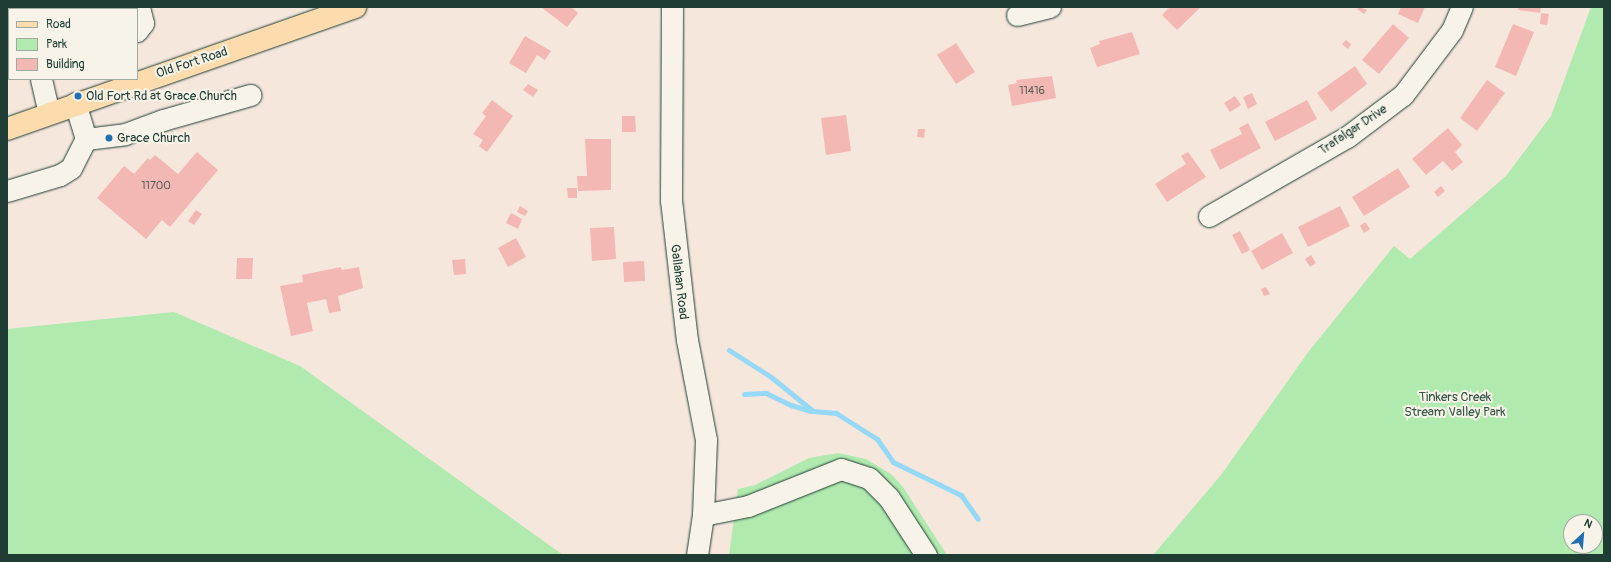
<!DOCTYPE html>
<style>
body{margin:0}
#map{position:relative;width:1611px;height:562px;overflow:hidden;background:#f6e7dd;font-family:Pangolin,sans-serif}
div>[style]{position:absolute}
.green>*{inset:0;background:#b0eaaf}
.stream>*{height:5px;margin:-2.5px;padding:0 2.5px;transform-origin:2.5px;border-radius:2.5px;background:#95d9f7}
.building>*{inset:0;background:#f3b8b3}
.roads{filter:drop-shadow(0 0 1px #1f3d34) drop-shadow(0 0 1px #1f3d34)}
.minor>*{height:21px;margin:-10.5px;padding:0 10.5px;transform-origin:10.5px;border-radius:10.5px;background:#f7f3e8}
.major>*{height:22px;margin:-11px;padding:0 11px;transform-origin:11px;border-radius:11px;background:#fcdcac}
.dots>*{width:11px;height:11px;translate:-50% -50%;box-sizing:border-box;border:2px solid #f7f3e8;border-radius:50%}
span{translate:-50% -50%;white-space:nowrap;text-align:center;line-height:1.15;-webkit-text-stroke:4px #f7f3e8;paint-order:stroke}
.number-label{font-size:11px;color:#545c54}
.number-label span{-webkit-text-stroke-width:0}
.street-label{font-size:13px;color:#1f3d34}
.poi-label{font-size:13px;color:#1f3d34}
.left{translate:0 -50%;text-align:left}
.park-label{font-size:13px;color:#355746}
.frame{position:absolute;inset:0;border:8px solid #1f3d34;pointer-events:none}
.legend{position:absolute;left:8px;top:8px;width:130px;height:72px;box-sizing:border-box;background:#f7f3e8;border:1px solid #a1aaa0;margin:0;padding:5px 7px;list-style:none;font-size:12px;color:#1f3d34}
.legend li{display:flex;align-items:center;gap:8px;height:20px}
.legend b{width:20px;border:1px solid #a1aaa0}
.north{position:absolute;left:1563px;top:514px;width:40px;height:40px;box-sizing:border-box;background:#f7f3e8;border:1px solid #a1aaa0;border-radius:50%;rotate:26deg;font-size:11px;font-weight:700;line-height:16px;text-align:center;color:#1f3d34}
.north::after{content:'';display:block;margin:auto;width:14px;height:18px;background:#1f6fb2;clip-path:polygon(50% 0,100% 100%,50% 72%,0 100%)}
</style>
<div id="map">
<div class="green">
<div style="clip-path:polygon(evenodd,1591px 7px,1604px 7px,1604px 555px,1153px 555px,1221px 475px,1309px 351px,1394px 246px,1410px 259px,1506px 176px,1551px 116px,1591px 7px,1571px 522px,1595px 522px,1595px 546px,1571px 546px,1571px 522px)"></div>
<div style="clip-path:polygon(174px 312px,300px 366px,563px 555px,7px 555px,7px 329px)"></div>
<div style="clip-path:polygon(838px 453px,866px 459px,891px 474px,903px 487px,947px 555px,729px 555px,738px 489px,755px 485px,809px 458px)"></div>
</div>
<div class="stream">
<div style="left:729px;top:350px;width:50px;rotate:32.7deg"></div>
<div style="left:771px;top:377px;width:54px;rotate:39deg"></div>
<div style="left:813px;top:411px;width:23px;rotate:5deg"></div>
<div style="left:836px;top:413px;width:49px;rotate:32.4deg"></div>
<div style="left:877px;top:439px;width:28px;rotate:55deg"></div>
<div style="left:893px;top:462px;width:76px;rotate:25.9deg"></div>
<div style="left:961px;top:495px;width:29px;rotate:55deg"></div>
<div style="left:744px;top:394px;width:22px;rotate:-3deg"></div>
<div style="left:766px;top:393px;width:28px;rotate:26deg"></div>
<div style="left:791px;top:405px;width:21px;rotate:17deg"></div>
</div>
<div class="building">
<div style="clip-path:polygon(541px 7px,571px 7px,578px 13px,567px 27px)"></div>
<div style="clip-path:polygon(1170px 7px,1201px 7px,1177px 30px,1162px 15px)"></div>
<div style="clip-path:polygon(1359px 7px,1367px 10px,1364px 14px,1357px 9px)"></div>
<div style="clip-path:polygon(1401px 7px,1425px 7px,1418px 23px,1398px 14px)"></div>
<div style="clip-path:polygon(1519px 7px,1541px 7px,1540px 13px,1518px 10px)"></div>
<div style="clip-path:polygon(1541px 13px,1549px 14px,1547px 25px,1540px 24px)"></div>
<div style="clip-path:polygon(1393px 24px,1409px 38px,1379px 74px,1362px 60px)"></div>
<div style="clip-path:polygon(1513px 24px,1534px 32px,1516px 76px,1495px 67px)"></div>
<div style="clip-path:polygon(1132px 32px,1140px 54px,1097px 67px,1090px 48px,1100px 44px,1099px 41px)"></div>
<div style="clip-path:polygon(525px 36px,551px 51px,545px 60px,537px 55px,526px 73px,509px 63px)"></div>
<div style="clip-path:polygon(1346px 40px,1351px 44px,1348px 49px,1342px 44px)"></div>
<div style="clip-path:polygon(956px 43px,975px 72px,956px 84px,937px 55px)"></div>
<div style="clip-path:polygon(1355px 66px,1367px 84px,1331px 112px,1317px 93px)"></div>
<div style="clip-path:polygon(1052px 76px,1056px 98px,1012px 106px,1008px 85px,1017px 83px,1016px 80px)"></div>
<div style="clip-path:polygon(1487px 80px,1505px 93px,1477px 131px,1460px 118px)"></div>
<div style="clip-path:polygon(528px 84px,538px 90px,533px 97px,523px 90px)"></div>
<div style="clip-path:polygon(1252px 93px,1257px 104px,1248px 109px,1243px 97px)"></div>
<div style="clip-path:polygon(1235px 96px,1241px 105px,1230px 112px,1224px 103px)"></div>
<div style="clip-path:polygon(492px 100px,513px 116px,487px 152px,479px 146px,483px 140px,473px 134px,486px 116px,482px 113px)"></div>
<div style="clip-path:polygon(1307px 100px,1317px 119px,1275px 141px,1265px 122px)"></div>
<div style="clip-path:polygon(846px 115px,851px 151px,826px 155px,821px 118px)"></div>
<div style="clip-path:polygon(622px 116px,635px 116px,636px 132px,622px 132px)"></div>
<div style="clip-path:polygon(1248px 123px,1261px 148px,1220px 170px,1210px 150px,1242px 134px,1239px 128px)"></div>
<div style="clip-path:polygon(1448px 128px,1462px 145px,1455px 152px,1463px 162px,1452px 171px,1443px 161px,1426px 175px,1412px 159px)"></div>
<div style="clip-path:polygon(918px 129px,925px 129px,924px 138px,917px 137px)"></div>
<div style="clip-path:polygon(585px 139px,611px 139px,611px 190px,578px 191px,577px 176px,587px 176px)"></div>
<div style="clip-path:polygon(197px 152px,218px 170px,170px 227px,162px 220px,146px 239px,97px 198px,124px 166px,134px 174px,148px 158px,150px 160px,155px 155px,178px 174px)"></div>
<div style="clip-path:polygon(1188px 152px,1206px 177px,1167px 202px,1155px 184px,1186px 164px,1181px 156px)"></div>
<div style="clip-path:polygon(1398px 168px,1410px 187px,1364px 216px,1352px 197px)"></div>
<div style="clip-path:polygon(1441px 186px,1445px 191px,1438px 197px,1434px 192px)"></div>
<div style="clip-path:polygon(567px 188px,577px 188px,577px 198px,568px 198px)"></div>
<div style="clip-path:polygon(520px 206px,528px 211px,525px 216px,517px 212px)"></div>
<div style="clip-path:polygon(1340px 206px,1350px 226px,1308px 247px,1298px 227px)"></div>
<div style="clip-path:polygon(196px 210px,202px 214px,194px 225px,188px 221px)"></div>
<div style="clip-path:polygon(511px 213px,522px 219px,518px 229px,506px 223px)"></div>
<div style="clip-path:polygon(1365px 222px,1370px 229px,1364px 233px,1360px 226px)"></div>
<div style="clip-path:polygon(614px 227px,616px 259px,592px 261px,590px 228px)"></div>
<div style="clip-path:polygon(1240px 231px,1250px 250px,1242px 254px,1232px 235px)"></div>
<div style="clip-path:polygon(1282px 233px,1293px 253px,1262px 270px,1251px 251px)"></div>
<div style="clip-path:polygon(516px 238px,526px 257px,508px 267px,498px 248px)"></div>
<div style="clip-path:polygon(1311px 255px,1316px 263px,1310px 267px,1305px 259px)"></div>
<div style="clip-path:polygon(237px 258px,253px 258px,252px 279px,236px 279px)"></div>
<div style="clip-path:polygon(465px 259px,466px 274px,454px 275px,452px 260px)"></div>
<div style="clip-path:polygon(644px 261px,645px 281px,624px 282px,623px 262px)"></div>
<div style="clip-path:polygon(341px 267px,342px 270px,359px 267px,363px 288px,338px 296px,341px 311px,329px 313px,326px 299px,307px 303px,313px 331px,291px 336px,280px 286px,303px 282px,302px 275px)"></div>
<div style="clip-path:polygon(1266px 287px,1270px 294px,1264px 296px,1261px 289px)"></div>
</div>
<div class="roads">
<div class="minor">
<div style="left:86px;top:7px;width:2px;rotate:63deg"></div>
<div style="left:672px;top:7px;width:193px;rotate:90.3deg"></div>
<div style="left:671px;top:200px;width:141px;rotate:83.5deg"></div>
<div style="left:687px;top:340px;width:102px;rotate:79.2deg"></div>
<div style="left:706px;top:440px;width:75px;rotate:92.3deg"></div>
<div style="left:703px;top:515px;width:40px;rotate:98.5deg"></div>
<div style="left:1017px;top:15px;width:34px;rotate:-14deg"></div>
<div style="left:137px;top:31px;width:10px;rotate:-53deg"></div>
<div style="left:143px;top:23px;width:16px;rotate:-104deg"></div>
<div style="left:41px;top:79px;width:35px;rotate:77deg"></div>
<div style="left:75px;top:103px;width:38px;rotate:73deg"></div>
<div style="left:86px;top:139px;width:39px;rotate:-7deg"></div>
<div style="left:125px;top:134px;width:40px;rotate:-20.2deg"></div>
<div style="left:163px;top:120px;width:91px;rotate:-16deg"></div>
<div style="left:7px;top:191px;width:55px;rotate:-16.8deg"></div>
<div style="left:60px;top:175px;width:13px;rotate:-32deg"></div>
<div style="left:71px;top:168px;width:33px;rotate:-63deg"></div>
<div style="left:1209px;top:216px;width:159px;rotate:-29.8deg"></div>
<div style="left:1347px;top:137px;width:70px;rotate:-36.9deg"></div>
<div style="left:1403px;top:95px;width:81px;rotate:-53deg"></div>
<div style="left:1452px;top:30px;width:25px;rotate:-67deg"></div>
<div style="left:703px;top:515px;width:46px;rotate:-11.3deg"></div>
<div style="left:748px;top:506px;width:100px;rotate:-21.7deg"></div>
<div style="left:841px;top:469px;width:29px;rotate:18deg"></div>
<div style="left:869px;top:478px;width:28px;rotate:45deg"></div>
<div style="left:889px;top:498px;width:68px;rotate:57deg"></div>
</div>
<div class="major">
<div style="left:7px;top:129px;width:369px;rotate:-19.3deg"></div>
</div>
</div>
<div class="dots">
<div style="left:78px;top:96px;background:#1f6fb2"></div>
<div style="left:109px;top:138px;background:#1f6fb2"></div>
</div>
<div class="number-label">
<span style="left:1032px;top:91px">11416</span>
<span style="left:156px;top:186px">11700</span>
</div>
<div class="street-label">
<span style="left:192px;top:63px;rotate:-18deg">Old Fort Road</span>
<span style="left:1353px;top:130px;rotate:-34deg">Trafalgar Drive</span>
<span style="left:679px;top:282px;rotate:83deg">Gallahan Road</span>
</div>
<div class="poi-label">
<span class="left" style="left:86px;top:96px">Old Fort Rd at Grace Church</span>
<span class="left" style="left:117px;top:138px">Grace Church</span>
</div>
<div class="park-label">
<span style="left:1455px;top:405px">Tinkers Creek<br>Stream Valley Park</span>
</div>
<div class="frame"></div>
<ul class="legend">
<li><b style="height:5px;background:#fcdcac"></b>Road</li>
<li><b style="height:11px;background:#b0eaaf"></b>Park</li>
<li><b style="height:11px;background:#f3b8b3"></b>Building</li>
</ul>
<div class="north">N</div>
</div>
